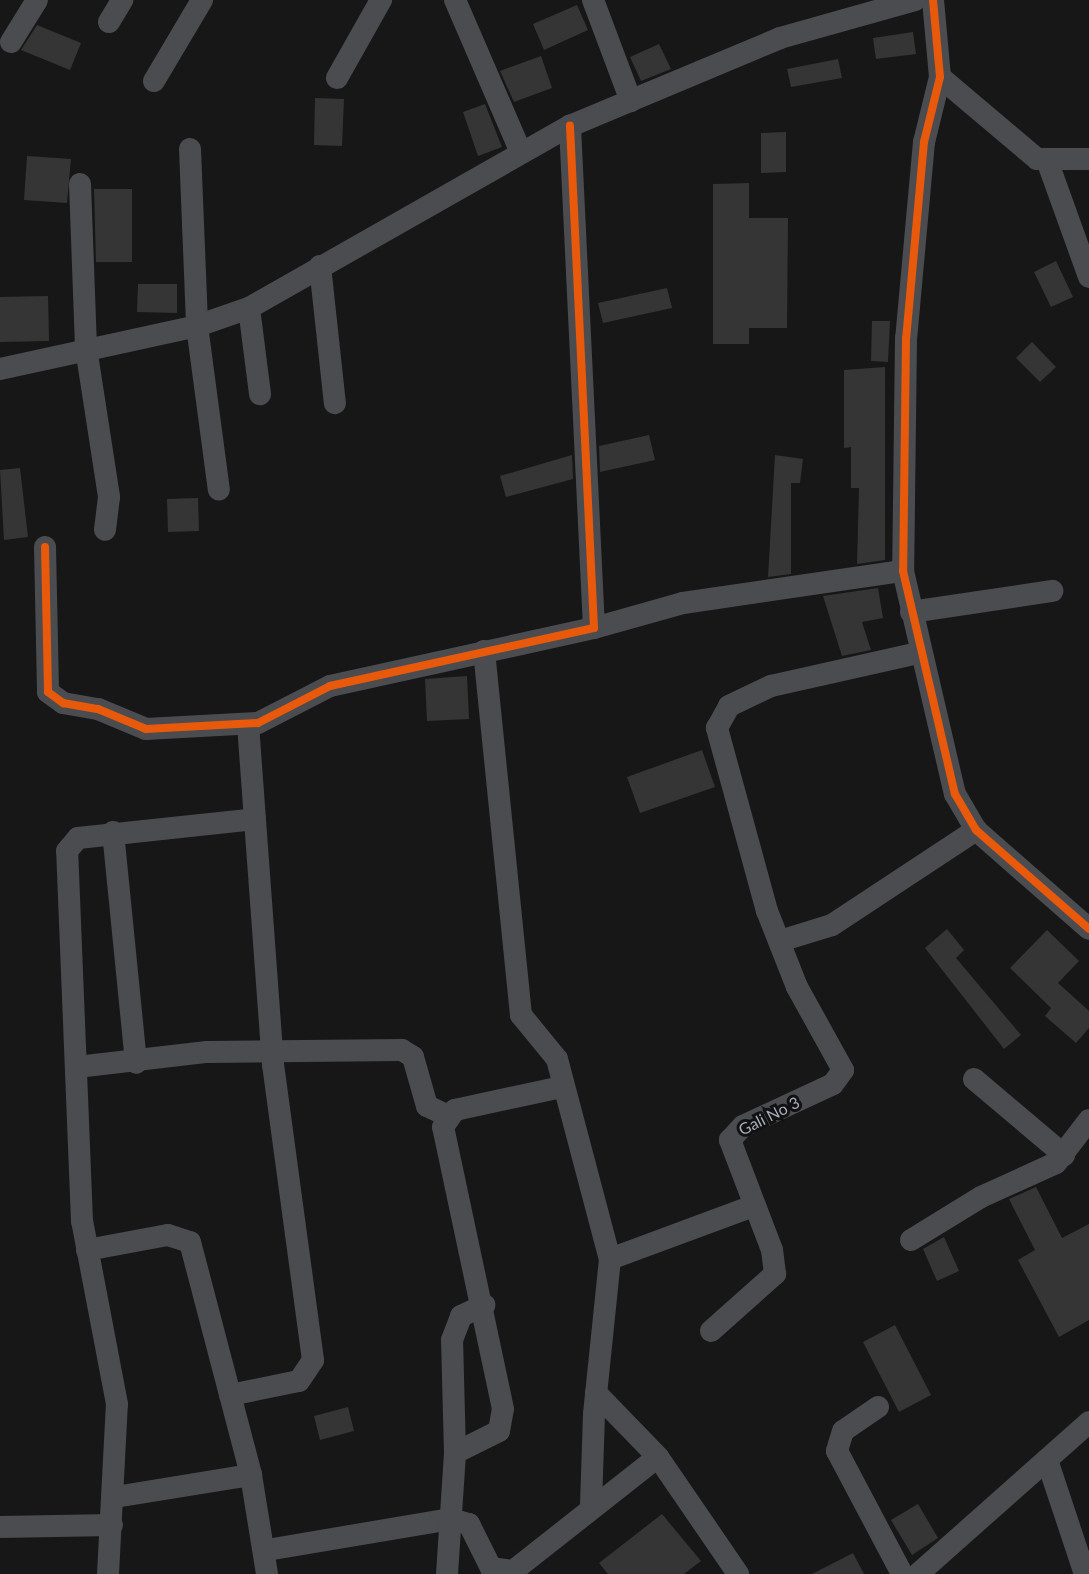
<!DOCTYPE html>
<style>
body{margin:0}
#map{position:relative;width:1089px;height:1574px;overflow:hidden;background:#171717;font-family:Lato,sans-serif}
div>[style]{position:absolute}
.building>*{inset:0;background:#353536}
.minor>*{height:22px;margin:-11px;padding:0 11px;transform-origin:11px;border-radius:11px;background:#4b4c50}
.cycleway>*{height:8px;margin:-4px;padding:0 4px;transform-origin:4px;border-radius:4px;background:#e8590c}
span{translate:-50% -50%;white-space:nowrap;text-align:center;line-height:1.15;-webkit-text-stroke:6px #111113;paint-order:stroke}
.street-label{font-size:16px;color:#a8adb8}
</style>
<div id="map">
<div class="building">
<div style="clip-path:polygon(577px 5px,588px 30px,544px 50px,533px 24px)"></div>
<div style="clip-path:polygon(37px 25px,81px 43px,70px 70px,21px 50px)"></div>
<div style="clip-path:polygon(913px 32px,916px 54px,876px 59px,873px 38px)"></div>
<div style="clip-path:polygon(659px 44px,671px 69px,641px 81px,630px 57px)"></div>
<div style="clip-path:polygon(541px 56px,552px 88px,514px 102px,500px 71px)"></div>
<div style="clip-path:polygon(838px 59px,842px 78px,791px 87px,787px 69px)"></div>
<div style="clip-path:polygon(315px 98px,344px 99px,342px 146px,314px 145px)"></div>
<div style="clip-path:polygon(485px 104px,502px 147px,478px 156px,463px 112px)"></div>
<div style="clip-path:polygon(786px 132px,786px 172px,761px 173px,761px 133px)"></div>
<div style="clip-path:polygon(27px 156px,71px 159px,67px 203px,24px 200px)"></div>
<div style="clip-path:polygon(749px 183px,749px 218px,788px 218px,787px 328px,749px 328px,749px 344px,713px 344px,713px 184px)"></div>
<div style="clip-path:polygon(94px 189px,132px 189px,132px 262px,96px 262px)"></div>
<div style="clip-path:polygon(1056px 261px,1073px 297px,1051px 307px,1034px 272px)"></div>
<div style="clip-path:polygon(138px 284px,177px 284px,177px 313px,137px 312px)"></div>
<div style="clip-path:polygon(667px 288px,672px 308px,603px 323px,598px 303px)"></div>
<div style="clip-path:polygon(48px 296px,49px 341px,0 342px,0 297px)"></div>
<div style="clip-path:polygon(872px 321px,890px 321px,888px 362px,871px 361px)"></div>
<div style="clip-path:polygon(1032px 342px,1056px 367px,1040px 382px,1016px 358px)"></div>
<div style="clip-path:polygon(885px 367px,885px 560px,857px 564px,859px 488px,851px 488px,851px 447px,844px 448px,844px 370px)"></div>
<div style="clip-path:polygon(649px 435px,655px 460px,600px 472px,599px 446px)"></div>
<div style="clip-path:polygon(572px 455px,573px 479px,506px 497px,500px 476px)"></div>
<div style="clip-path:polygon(775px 455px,803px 459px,800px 483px,791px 483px,791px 574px,768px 577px)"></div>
<div style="clip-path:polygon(20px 468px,28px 537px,4px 540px,0 470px)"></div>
<div style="clip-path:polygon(198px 498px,199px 531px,168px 532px,167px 499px)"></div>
<div style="clip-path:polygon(878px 588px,883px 618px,862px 622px,871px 650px,842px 656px,823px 596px)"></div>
<div style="clip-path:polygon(467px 676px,469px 719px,427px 721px,425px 679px)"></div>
<div style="clip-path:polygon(702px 750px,715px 787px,640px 813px,627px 777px)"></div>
<div style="clip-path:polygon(947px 929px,964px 950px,956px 958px,1021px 1035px,1004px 1049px,925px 948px)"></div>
<div style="clip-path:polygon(1047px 930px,1079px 961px,1058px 983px,1089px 1011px,1089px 1028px,1076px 1043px,1045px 1016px,1051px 1008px,1010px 968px)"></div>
<div style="clip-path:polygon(1036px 1187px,1062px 1238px,1089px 1224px,1089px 1320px,1059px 1337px,1018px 1260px,1035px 1250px,1009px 1199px)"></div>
<div style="clip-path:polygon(944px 1237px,959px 1271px,937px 1281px,923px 1249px)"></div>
<div style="clip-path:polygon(895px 1325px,931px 1395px,899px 1412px,863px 1342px)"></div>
<div style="clip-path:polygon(348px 1407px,354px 1431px,320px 1440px,314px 1416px)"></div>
<div style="clip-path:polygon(918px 1504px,938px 1538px,912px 1555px,891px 1520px)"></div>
<div style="clip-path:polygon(662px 1514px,701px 1561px,684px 1574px,608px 1574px,599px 1563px)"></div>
<div style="clip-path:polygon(853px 1553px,864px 1574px,812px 1574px)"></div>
</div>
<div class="minor">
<div style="left:455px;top:0;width:163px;rotate:66.6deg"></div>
<div style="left:593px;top:0;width:108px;rotate:69.4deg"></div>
<div style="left:933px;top:0;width:77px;rotate:84.8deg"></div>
<div style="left:940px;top:77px;width:67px;rotate:103.8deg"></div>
<div style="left:924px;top:142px;width:197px;rotate:95.2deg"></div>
<div style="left:906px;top:338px;width:233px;rotate:90.7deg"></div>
<div style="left:903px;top:571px;width:229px;rotate:76.9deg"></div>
<div style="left:955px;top:794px;width:42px;rotate:59.7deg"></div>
<div style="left:976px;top:830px;width:150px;rotate:41.2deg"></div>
<div style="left:109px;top:22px;width:26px;rotate:-59deg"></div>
<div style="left:11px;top:42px;width:49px;rotate:-58.2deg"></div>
<div style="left:940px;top:77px;width:127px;rotate:40.2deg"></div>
<div style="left:1037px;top:159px;width:52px"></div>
<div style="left:337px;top:78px;width:90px;rotate:-60.6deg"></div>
<div style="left:154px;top:81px;width:94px;rotate:-59.3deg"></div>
<div style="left:190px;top:149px;width:177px;rotate:87.7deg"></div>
<div style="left:197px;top:326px;width:165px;rotate:82.4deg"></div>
<div style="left:1048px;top:163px;width:121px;rotate:70.2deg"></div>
<div style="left:80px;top:184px;width:164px;rotate:87.9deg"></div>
<div style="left:86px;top:348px;width:151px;rotate:81.2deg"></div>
<div style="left:109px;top:497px;width:33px;rotate:97deg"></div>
<div style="left:320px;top:266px;width:138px;rotate:83.8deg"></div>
<div style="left:249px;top:308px;width:87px;rotate:82.7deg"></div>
<div style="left:0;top:369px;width:202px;rotate:-12.3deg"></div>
<div style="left:197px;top:326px;width:55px;rotate:-19.1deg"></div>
<div style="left:249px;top:308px;width:369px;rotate:-29.6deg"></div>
<div style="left:570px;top:126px;width:228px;rotate:-22.7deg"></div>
<div style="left:780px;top:38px;width:140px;rotate:-15.7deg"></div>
<div style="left:45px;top:547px;width:145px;rotate:88.8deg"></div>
<div style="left:48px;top:692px;width:19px;rotate:36deg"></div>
<div style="left:63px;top:703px;width:36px;rotate:10deg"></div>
<div style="left:98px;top:709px;width:52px;rotate:22.6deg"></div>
<div style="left:146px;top:729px;width:112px;rotate:-3.1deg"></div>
<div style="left:258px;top:723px;width:81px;rotate:-27.2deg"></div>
<div style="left:330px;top:686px;width:270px;rotate:-12.4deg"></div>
<div style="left:594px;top:628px;width:503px;rotate:-92.74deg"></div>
<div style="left:911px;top:612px;width:143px;rotate:-8.5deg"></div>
<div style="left:594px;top:628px;width:92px;rotate:-15.7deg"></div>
<div style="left:683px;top:603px;width:222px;rotate:-8.3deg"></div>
<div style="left:484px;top:651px;width:366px;rotate:84.2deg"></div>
<div style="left:521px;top:1015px;width:57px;rotate:50.7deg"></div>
<div style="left:557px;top:1059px;width:207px;rotate:75.2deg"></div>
<div style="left:610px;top:1259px;width:156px;rotate:95.9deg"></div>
<div style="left:594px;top:1414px;width:91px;rotate:91.9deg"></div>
<div style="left:113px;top:832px;width:232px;rotate:84.3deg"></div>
<div style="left:780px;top:941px;width:54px;rotate:-17.1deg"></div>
<div style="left:832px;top:925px;width:173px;rotate:-33.4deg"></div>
<div style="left:77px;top:1067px;width:131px;rotate:-6.6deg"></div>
<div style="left:207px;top:1052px;width:195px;rotate:-0.6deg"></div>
<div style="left:402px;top:1050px;width:13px;rotate:32deg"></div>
<div style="left:413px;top:1057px;width:51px;rotate:74.1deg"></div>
<div style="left:427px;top:1106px;width:23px;rotate:25deg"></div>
<div style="left:974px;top:1079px;width:118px;rotate:40.2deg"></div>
<div style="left:911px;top:1240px;width:82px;rotate:-31.6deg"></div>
<div style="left:981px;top:1197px;width:82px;rotate:-24.4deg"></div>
<div style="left:1056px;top:1163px;width:54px;rotate:-52.5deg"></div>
<div style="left:87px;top:1250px;width:82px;rotate:-10.5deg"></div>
<div style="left:168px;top:1235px;width:23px;rotate:18deg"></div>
<div style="left:190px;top:1242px;width:241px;rotate:75.3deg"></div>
<div style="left:251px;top:1475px;width:100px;rotate:80.8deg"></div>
<div style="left:610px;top:1259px;width:153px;rotate:-20.3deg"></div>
<div style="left:711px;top:1331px;width:86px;rotate:-41.7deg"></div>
<div style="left:775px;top:1274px;width:24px;rotate:-97deg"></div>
<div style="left:772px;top:1250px;width:118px;rotate:-110.9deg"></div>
<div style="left:730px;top:1140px;width:19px;rotate:-47deg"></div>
<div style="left:743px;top:1126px;width:99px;rotate:-25deg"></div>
<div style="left:833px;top:1084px;width:17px;rotate:-54deg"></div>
<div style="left:843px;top:1070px;width:95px;rotate:-119deg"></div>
<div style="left:797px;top:987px;width:82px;rotate:-111.5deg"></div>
<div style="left:767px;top:911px;width:190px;rotate:-105.3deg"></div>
<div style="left:717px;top:728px;width:25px;rotate:-61deg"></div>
<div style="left:729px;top:706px;width:47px;rotate:-25.5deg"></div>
<div style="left:771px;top:686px;width:152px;rotate:-12.6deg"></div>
<div style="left:596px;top:1393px;width:89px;rotate:45.9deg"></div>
<div style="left:658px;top:1457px;width:142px;rotate:55.6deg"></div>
<div style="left:230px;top:1395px;width:70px;rotate:-11.5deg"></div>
<div style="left:299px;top:1381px;width:25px;rotate:-56deg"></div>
<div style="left:313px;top:1360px;width:298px;rotate:-97.7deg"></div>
<div style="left:273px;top:1065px;width:342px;rotate:-94.2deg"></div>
<div style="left:878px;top:1407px;width:42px;rotate:145.6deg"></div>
<div style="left:843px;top:1431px;width:21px;rotate:107deg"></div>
<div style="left:837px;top:1451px;width:139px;rotate:62.1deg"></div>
<div style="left:455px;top:1453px;width:49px;rotate:-26.6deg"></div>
<div style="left:499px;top:1431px;width:22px;rotate:-80deg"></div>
<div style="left:503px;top:1409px;width:288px;rotate:-102deg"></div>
<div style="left:443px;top:1127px;width:21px;rotate:-55deg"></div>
<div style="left:455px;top:1110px;width:108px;rotate:-12.2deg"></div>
<div style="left:1047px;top:1460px;width:120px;rotate:71.6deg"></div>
<div style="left:115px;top:1497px;width:138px;rotate:-9.2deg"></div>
<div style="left:0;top:1527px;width:112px;rotate:-1deg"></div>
<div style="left:267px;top:1550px;width:187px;rotate:-9.6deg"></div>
<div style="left:451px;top:1519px;width:19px;rotate:16deg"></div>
<div style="left:469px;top:1524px;width:49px;rotate:63.4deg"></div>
<div style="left:491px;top:1568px;width:22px;rotate:8deg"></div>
<div style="left:513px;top:1571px;width:184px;rotate:-38.2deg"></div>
<div style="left:108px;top:1574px;width:170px;rotate:-87deg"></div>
<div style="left:117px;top:1404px;width:186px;rotate:-100.8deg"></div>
<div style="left:82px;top:1221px;width:370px;rotate:-92.3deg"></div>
<div style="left:67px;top:851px;width:17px;rotate:-50deg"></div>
<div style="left:78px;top:838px;width:178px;rotate:-6.1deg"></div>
<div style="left:447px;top:1574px;width:121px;rotate:-86.2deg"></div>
<div style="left:455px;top:1453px;width:113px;rotate:-91.5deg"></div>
<div style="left:452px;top:1340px;width:26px;rotate:-69deg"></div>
<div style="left:461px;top:1316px;width:26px;rotate:-25deg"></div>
<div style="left:918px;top:1574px;width:229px;rotate:-41.6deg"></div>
</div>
<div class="cycleway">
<div style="left:933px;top:0;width:77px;rotate:84.8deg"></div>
<div style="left:940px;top:77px;width:67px;rotate:103.8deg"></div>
<div style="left:924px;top:142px;width:197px;rotate:95.2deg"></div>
<div style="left:906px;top:338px;width:233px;rotate:90.7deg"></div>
<div style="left:903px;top:571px;width:229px;rotate:76.9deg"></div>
<div style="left:955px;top:794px;width:42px;rotate:59.7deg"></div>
<div style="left:976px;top:830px;width:150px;rotate:41.2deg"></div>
<div style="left:45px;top:547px;width:145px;rotate:88.8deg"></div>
<div style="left:48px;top:692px;width:19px;rotate:36deg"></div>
<div style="left:63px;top:703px;width:36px;rotate:10deg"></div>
<div style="left:98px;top:709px;width:52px;rotate:22.6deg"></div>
<div style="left:146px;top:729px;width:112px;rotate:-3.1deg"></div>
<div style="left:258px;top:723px;width:81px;rotate:-27.2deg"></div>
<div style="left:330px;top:686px;width:270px;rotate:-12.4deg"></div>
<div style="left:594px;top:628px;width:503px;rotate:-92.74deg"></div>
</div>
<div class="street-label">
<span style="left:769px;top:1116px;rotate:-27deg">Gali No 3</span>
</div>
</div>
